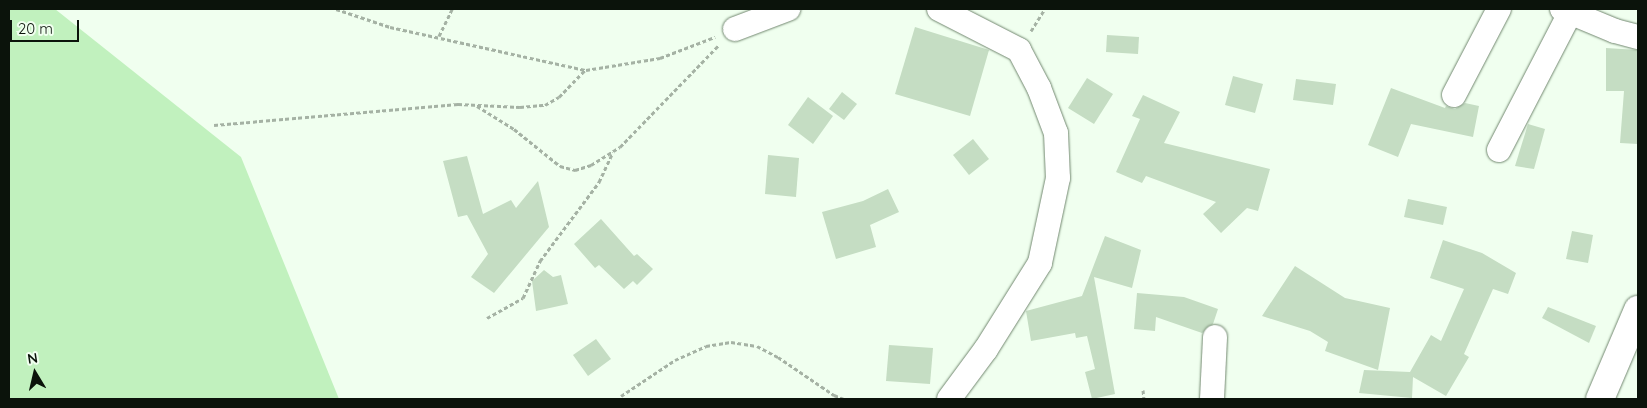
<!DOCTYPE html>
<style>
body{margin:0}
#map{position:relative;width:1647px;height:408px;overflow:hidden;background:#f0ffef;font-family:Quicksand,sans-serif}
div>[style]{position:absolute}
.green>*{inset:0;background:#c1f1be}
.building>*{inset:0;background:#c5ddc3}
.path>*{height:3px;margin-top:-1.5px;transform-origin:0;background:repeating-linear-gradient(90deg,#a5b2a4 0 4px,transparent 0 6.5px)}
.roads{filter:drop-shadow(0 0 1px #728870) drop-shadow(0 0 1px #728870)}
.minor>*{height:24px;margin:-12px;padding:0 12px;transform-origin:12px;border-radius:12px;background:#fff}
.secondary>*{height:28px;margin:-14px;padding:0 14px;transform-origin:14px;border-radius:14px;background:#fff}
span{translate:-50% -50%;white-space:nowrap;text-align:center;line-height:1.15;-webkit-text-stroke:4px #f0ffef;paint-order:stroke}
.frame{position:absolute;inset:0;border:10px solid #0b130b;pointer-events:none}
.north{position:absolute;left:10px;top:348px;width:50px;height:50px;-webkit-text-stroke:4px #f0ffef;paint-order:stroke;rotate:351deg;font-size:14px;font-weight:700;line-height:20px;text-align:center;color:#0b130b}
.north::after{content:'';display:block;margin:auto;width:18px;height:22px;background:#0b130b;clip-path:polygon(50% 0,100% 100%,50% 72%,0 100%)}
.scale{position:absolute;left:10px;top:20px;width:69px;height:22px;box-sizing:border-box;border:2px solid #0b130b;border-top:0;padding-left:6px;font-size:15px;line-height:18px;white-space:nowrap;color:#0b130b;-webkit-text-stroke:4px #f0ffef;paint-order:stroke}
</style>
<div id="map">
<div class="green">
<div style="clip-path:polygon(9px 9px,55px 9px,241px 157px,339px 399px,9px 399px)"></div>
</div>
<div class="building">
<div style="clip-path:polygon(915px 27px,989px 50px,970px 116px,895px 94px)"></div>
<div style="clip-path:polygon(1107px 35px,1139px 37px,1138px 54px,1106px 52px)"></div>
<div style="clip-path:polygon(1606px 48px,1638px 50px,1638px 144px,1620px 143px,1624px 91px,1606px 91px)"></div>
<div style="clip-path:polygon(1233px 76px,1263px 84px,1255px 113px,1225px 105px)"></div>
<div style="clip-path:polygon(1087px 78px,1113px 94px,1094px 124px,1068px 108px)"></div>
<div style="clip-path:polygon(1296px 79px,1336px 84px,1333px 105px,1293px 100px)"></div>
<div style="clip-path:polygon(1391px 88px,1445px 108px,1446px 106px,1455px 109px,1465px 103px,1479px 106px,1473px 137px,1411px 124px,1398px 157px,1368px 145px)"></div>
<div style="clip-path:polygon(842px 92px,857px 104px,844px 120px,829px 109px)"></div>
<div style="clip-path:polygon(1143px 95px,1180px 112px,1164px 143px,1270px 169px,1258px 211px,1247px 208px,1221px 233px,1203px 214px,1216px 202px,1146px 176px,1142px 183px,1116px 172px,1140px 119px,1132px 116px)"></div>
<div style="clip-path:polygon(808px 97px,833px 116px,813px 144px,788px 125px)"></div>
<div style="clip-path:polygon(1528px 124px,1545px 129px,1534px 169px,1515px 166px)"></div>
<div style="clip-path:polygon(973px 139px,989px 159px,969px 175px,953px 155px)"></div>
<div style="clip-path:polygon(768px 155px,799px 158px,796px 197px,765px 194px)"></div>
<div style="clip-path:polygon(467px 156px,483px 214px,511px 200px,516px 208px,538px 181px,549px 227px,494px 293px,471px 277px,488px 254px,467px 215px,458px 217px,443px 161px)"></div>
<div style="clip-path:polygon(888px 189px,899px 212px,870px 225px,876px 247px,836px 259px,822px 212px,863px 201px)"></div>
<div style="clip-path:polygon(1408px 199px,1447px 207px,1443px 225px,1404px 217px)"></div>
<div style="clip-path:polygon(601px 219px,634px 256px,637px 254px,653px 269px,637px 285px,633px 281px,624px 289px,599px 265px,595px 268px,574px 244px)"></div>
<div style="clip-path:polygon(1572px 231px,1593px 235px,1588px 263px,1566px 259px)"></div>
<div style="clip-path:polygon(1105px 236px,1141px 250px,1132px 288px,1094px 277px,1115px 394px,1092px 399px,1085px 372px,1095px 369px,1087px 336px,1076px 338px,1075px 333px,1031px 341px,1026px 311px,1082px 296px)"></div>
<div style="clip-path:polygon(1443px 240px,1482px 253px,1516px 273px,1508px 294px,1493px 289px,1464px 354px,1469px 357px,1446px 396px,1413px 377px,1412px 398px,1359px 393px,1364px 370px,1410px 372px,1431px 335px,1441px 341px,1464px 289px,1430px 278px)"></div>
<div style="clip-path:polygon(1295px 266px,1345px 298px,1390px 308px,1378px 370px,1325px 351px,1328px 342px,1310px 331px,1262px 316px)"></div>
<div style="clip-path:polygon(544px 270px,553px 277px,561px 275px,568px 304px,536px 311px,532px 281px)"></div>
<div style="clip-path:polygon(1137px 293px,1184px 297px,1218px 309px,1213px 324px,1202px 333px,1156px 317px,1155px 331px,1134px 329px)"></div>
<div style="clip-path:polygon(1548px 307px,1596px 326px,1589px 343px,1542px 318px)"></div>
<div style="clip-path:polygon(596px 339px,611px 359px,588px 376px,573px 355px)"></div>
<div style="clip-path:polygon(889px 345px,933px 348px,930px 384px,886px 381px)"></div>
</div>
<div class="path">
<div style="left:336px;top:9px;width:57px;rotate:18.4deg"></div>
<div style="left:390px;top:27px;width:201px;rotate:12.4deg"></div>
<div style="left:586px;top:70px;width:75px;rotate:-9.2deg"></div>
<div style="left:660px;top:58px;width:59px;rotate:-20.9deg"></div>
<div style="left:1031px;top:31px;width:26px;rotate:-58deg"></div>
<div style="left:439px;top:36px;width:30px;rotate:-64deg"></div>
<div style="left:477px;top:106px;width:44px;rotate:31.9deg"></div>
<div style="left:514px;top:129px;width:59px;rotate:38.8deg"></div>
<div style="left:560px;top:166px;width:16px;rotate:15deg"></div>
<div style="left:575px;top:170px;width:17px;rotate:-17deg"></div>
<div style="left:591px;top:165px;width:34px;rotate:-32deg"></div>
<div style="left:620px;top:147px;width:142px;rotate:-45.9deg"></div>
<div style="left:214px;top:125px;width:245px;rotate:-4.9deg"></div>
<div style="left:458px;top:104px;width:62px;rotate:2.8deg"></div>
<div style="left:520px;top:107px;width:25px;rotate:-5deg"></div>
<div style="left:545px;top:105px;width:16px;rotate:-30deg"></div>
<div style="left:559px;top:97px;width:37px;rotate:-46deg"></div>
<div style="left:487px;top:318px;width:41px;rotate:-29.1deg"></div>
<div style="left:523px;top:298px;width:41px;rotate:-65.3deg"></div>
<div style="left:540px;top:261px;width:99px;rotate:-53.2deg"></div>
<div style="left:599px;top:182px;width:33px;rotate:-65deg"></div>
<div style="left:1143px;top:390px;width:9px;rotate:84deg"></div>
<div style="left:621px;top:396px;width:65px;rotate:-33.7deg"></div>
<div style="left:675px;top:360px;width:34px;rotate:-24deg"></div>
<div style="left:706px;top:346px;width:25px;rotate:-9deg"></div>
<div style="left:731px;top:342px;width:26px;rotate:9deg"></div>
<div style="left:757px;top:346px;width:24px;rotate:28deg"></div>
<div style="left:778px;top:357px;width:68px;rotate:34.2deg"></div>
<div style="left:834px;top:395px;width:11px;rotate:22deg"></div>
</div>
<div class="roads">
<div class="minor">
<div style="left:939px;top:9px;width:90px;rotate:27.1deg"></div>
<div style="left:1019px;top:50px;width:43px;rotate:62.2deg"></div>
<div style="left:1039px;top:88px;width:48px;rotate:69.3deg"></div>
<div style="left:1056px;top:133px;width:45px;rotate:87.5deg"></div>
<div style="left:1058px;top:178px;width:87px;rotate:102deg"></div>
<div style="left:1040px;top:263px;width:102px;rotate:122.1deg"></div>
<div style="left:986px;top:349px;width:62px;rotate:126.5deg"></div>
<div style="left:1562px;top:9px;width:57px;rotate:22.5deg"></div>
<div style="left:1615px;top:31px;width:24px;rotate:15deg"></div>
<div style="left:735px;top:29px;width:57px;rotate:-20.7deg"></div>
<div style="left:1454px;top:95px;width:97px;rotate:-62.4deg"></div>
<div style="left:1499px;top:150px;width:154px;rotate:-62.6deg"></div>
<div style="left:1212px;top:399px;width:62px;rotate:-87.2deg"></div>
</div>
<div class="secondary">
<div style="left:1600px;top:399px;width:97px;rotate:-66.9deg"></div>
</div>
</div>
<div class="frame"></div>
<div class="north">N</div>
<div class="scale">20 m</div>
</div>
